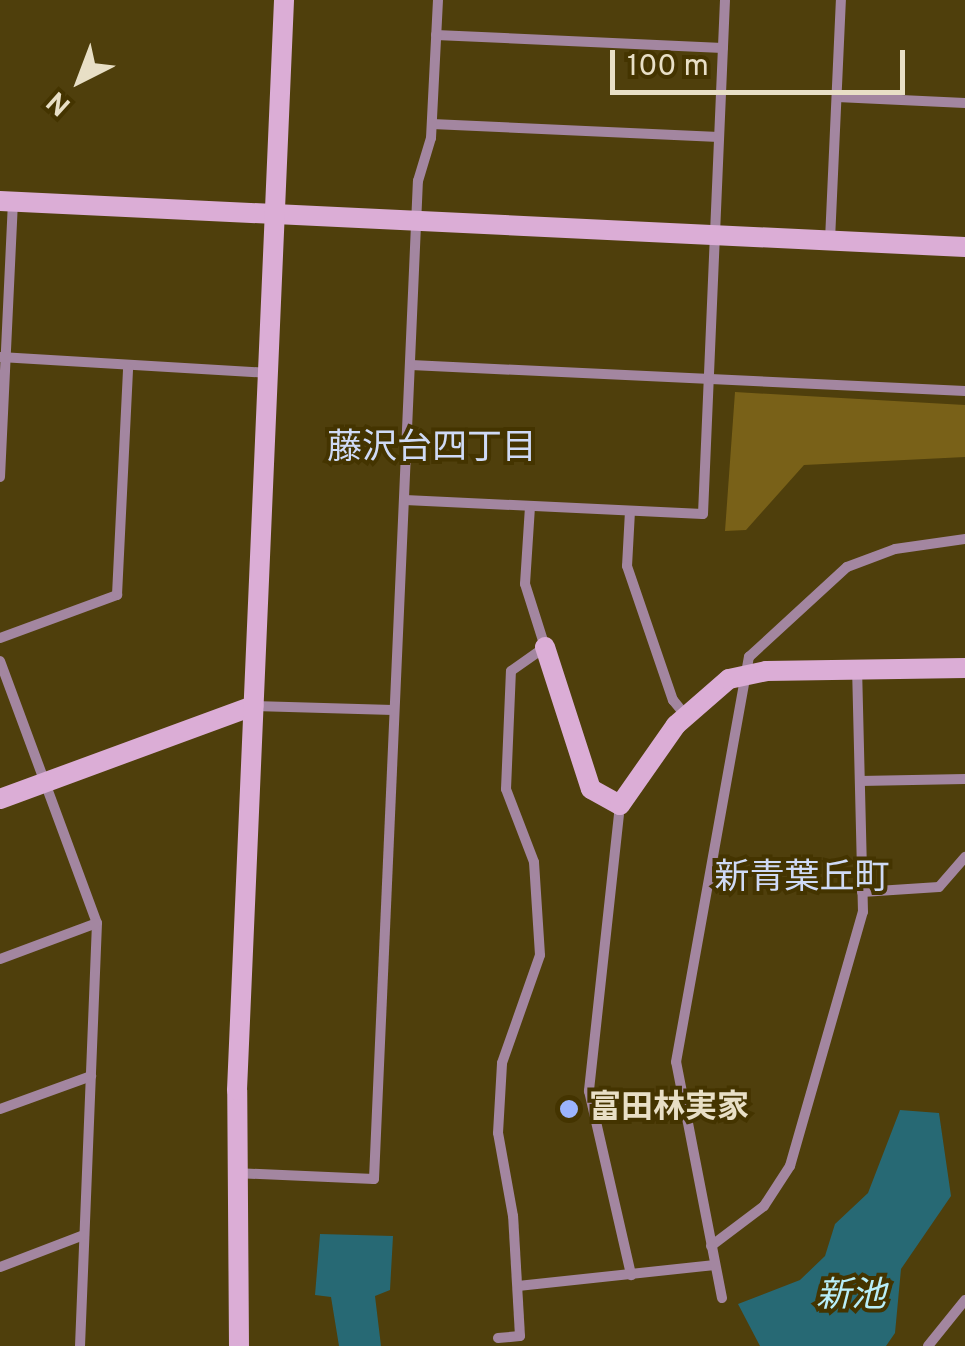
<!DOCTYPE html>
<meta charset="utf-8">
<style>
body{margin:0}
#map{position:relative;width:965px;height:1346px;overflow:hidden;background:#4f3f0c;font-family:Overpass,"Noto Sans JP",sans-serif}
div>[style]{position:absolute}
.green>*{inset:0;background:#796118}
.water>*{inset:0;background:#276974}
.street>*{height:10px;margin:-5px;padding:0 5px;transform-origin:5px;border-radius:5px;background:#a386a0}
.secondary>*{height:20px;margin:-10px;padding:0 10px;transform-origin:10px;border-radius:10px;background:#dbadd6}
.dots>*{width:28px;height:28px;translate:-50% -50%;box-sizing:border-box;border:5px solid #443400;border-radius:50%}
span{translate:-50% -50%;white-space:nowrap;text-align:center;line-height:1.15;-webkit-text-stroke:8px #443400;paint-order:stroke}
.poi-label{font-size:32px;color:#e8dfc6;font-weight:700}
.left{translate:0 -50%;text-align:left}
.neighbourhood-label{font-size:35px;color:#cfdaf6}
.water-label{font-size:35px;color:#b8eef8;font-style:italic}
.north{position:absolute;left:30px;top:30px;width:100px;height:100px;-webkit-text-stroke:8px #443400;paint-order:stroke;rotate:222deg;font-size:28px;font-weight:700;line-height:40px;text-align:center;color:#e8dfc6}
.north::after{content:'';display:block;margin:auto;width:35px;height:45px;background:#e8dfc6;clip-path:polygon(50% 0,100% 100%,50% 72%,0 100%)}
.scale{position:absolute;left:610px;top:50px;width:295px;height:45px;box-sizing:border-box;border:5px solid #e8dfc6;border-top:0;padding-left:12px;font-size:30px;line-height:35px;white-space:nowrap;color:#e8dfc6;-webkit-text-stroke:8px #443400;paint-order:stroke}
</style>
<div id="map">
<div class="green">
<div style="clip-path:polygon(735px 392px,965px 405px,965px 457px,804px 465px,746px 530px,725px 531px)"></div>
</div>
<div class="water">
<div style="clip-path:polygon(900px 1110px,939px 1113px,951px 1196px,901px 1269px,895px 1333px,886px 1346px,760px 1346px,738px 1304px,800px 1280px,825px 1256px,835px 1224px,868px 1193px)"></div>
<div style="clip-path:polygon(320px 1234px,393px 1236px,390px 1290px,375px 1296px,381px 1346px,339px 1346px,331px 1297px,315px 1295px)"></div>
</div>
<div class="street">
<div style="left:436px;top:35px;width:287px;rotate:2.6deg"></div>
<div style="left:837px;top:97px;width:128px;rotate:2.7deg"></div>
<div style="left:432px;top:124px;width:287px;rotate:2.6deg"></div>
<div style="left:830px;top:240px;width:240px;rotate:-87.4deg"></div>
<div style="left:0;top:357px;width:269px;rotate:3.4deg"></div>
<div style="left:411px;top:365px;width:555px;rotate:2.69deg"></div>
<div style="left:0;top:477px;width:275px;rotate:-87.3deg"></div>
<div style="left:405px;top:500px;width:298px;rotate:2.7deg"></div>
<div style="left:703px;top:514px;width:514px;rotate:-87.55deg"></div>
<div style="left:630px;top:511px;width:55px;rotate:93.1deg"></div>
<div style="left:627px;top:566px;width:142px;rotate:71.1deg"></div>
<div style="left:673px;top:700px;width:21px;rotate:51deg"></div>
<div style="left:0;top:638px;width:125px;rotate:-20.2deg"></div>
<div style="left:117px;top:595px;width:227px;rotate:-87.2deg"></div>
<div style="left:0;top:661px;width:279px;rotate:69.7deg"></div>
<div style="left:97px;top:923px;width:423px;rotate:92.3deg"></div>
<div style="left:254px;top:706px;width:139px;rotate:1.6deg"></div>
<div style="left:860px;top:781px;width:105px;rotate:-1.1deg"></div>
<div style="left:620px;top:805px;width:288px;rotate:96.2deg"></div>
<div style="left:589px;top:1091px;width:189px;rotate:77.1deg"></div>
<div style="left:862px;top:892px;width:77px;rotate:-3.7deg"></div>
<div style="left:939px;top:887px;width:40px;rotate:-49deg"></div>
<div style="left:0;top:959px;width:103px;rotate:-20.4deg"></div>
<div style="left:0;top:1109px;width:97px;rotate:-19.9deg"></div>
<div style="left:235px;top:1173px;width:139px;rotate:2.5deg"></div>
<div style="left:374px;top:1179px;width:999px;rotate:-87.48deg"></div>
<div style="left:418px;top:181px;width:45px;rotate:-73.2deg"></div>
<div style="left:431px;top:138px;width:138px;rotate:-87.1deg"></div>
<div style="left:711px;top:1246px;width:66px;rotate:-37deg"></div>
<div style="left:764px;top:1206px;width:48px;rotate:-57deg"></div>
<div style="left:790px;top:1166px;width:264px;rotate:-74deg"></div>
<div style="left:863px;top:912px;width:241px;rotate:-91.4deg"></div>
<div style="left:0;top:1267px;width:90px;rotate:-20.9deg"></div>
<div style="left:518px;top:1286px;width:198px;rotate:-6.1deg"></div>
<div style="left:722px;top:1298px;width:240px;rotate:-101deg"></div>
<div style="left:676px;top:1062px;width:412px;rotate:-79.8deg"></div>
<div style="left:749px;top:657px;width:133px;rotate:-42.6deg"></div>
<div style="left:847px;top:567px;width:51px;rotate:-20.6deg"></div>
<div style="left:895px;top:549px;width:71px;rotate:-8.1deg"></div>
<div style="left:498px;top:1338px;width:22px;rotate:-5deg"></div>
<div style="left:520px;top:1336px;width:120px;rotate:-93.3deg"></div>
<div style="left:513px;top:1216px;width:84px;rotate:-100.2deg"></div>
<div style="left:498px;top:1133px;width:70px;rotate:-86.7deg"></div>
<div style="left:502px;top:1063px;width:114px;rotate:-70.6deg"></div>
<div style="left:540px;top:955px;width:93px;rotate:-93.7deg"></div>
<div style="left:534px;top:862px;width:78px;rotate:-111deg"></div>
<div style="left:506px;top:789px;width:118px;rotate:-87.6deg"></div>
<div style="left:511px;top:671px;width:42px;rotate:-35.2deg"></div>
<div style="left:545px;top:647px;width:66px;rotate:-107.6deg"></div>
<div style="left:525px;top:584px;width:78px;rotate:-86.3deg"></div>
<div style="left:928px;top:1346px;width:59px;rotate:-51.2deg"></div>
</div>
<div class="secondary">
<div style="left:0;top:201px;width:966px;rotate:2.73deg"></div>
<div style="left:545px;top:647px;width:149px;rotate:72.1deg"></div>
<div style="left:591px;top:789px;width:33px;rotate:29deg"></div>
<div style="left:620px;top:805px;width:98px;rotate:-55deg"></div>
<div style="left:676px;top:725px;width:70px;rotate:-41deg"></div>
<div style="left:729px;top:679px;width:38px;rotate:-12deg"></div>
<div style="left:766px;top:671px;width:199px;rotate:-0.9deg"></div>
<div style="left:0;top:799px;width:270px;rotate:-20.2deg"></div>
<div style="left:239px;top:1346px;width:256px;rotate:-90.4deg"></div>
<div style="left:237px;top:1090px;width:1091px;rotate:-87.53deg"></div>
</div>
<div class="dots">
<div style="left:569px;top:1109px;background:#9cb4fd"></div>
</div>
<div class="poi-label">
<span class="left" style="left:589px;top:1109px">富田林実家</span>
</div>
<div class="neighbourhood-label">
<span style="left:432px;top:449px">藤沢台四丁目</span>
<span style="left:802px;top:879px">新青葉丘町</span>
</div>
<div class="water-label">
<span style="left:851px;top:1297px">新池</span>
</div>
<div class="north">N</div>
<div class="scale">100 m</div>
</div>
